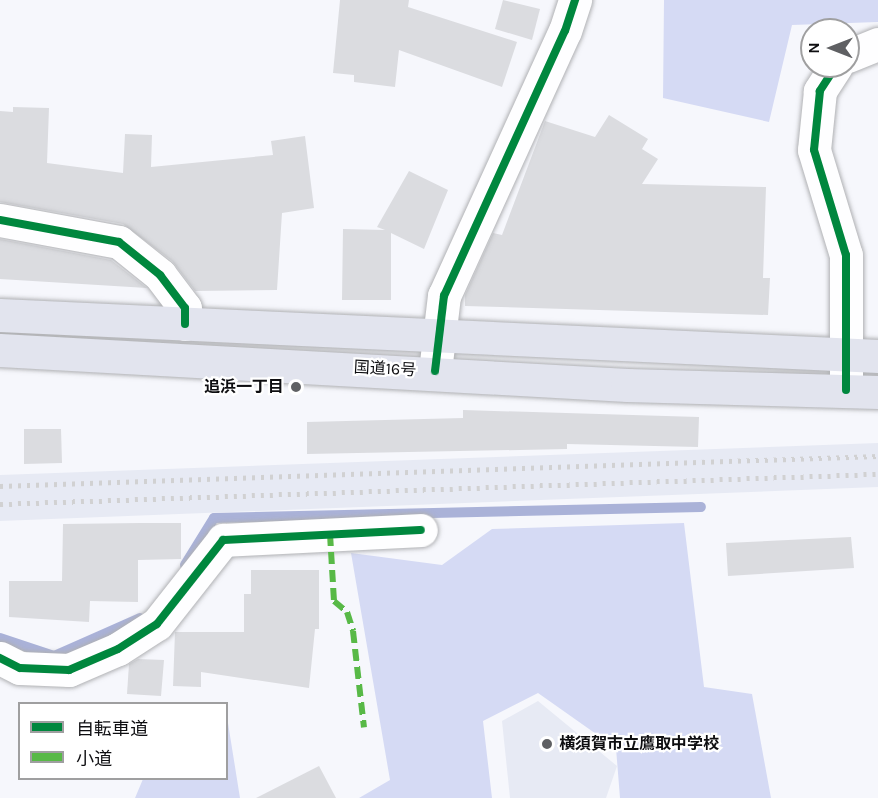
<!DOCTYPE html>
<meta charset="utf-8">
<style>
body{margin:0}
#map{position:relative;width:878px;height:798px;overflow:hidden;background:#f6f7fc;font-family:Karla,"Noto Sans JP",sans-serif}
div>[style]{position:absolute}
.built>*{inset:0;background:#e7eaf4}
.green>*{inset:0;background:#d5daf4}
.stream>*{height:10px;margin:-5px;padding:0 5px;transform-origin:5px;border-radius:5px;background:#aab2d8}
.building>*{inset:0;background:#dbdce0}
.roads{filter:drop-shadow(0 0 2px #b0b1b4) drop-shadow(0 0 2px #b0b1b4)}
.street>*{height:33px;margin:-16.5px;padding:0 16.5px;transform-origin:16.5px;border-radius:16.5px;background:#fefeff}
.secondary>*{height:33px;margin:-16.5px;padding:0 16.5px;transform-origin:16.5px;border-radius:16.5px;background:#fefeff}
.highway>*{height:33px;margin:-16.5px;padding:0 16.5px;transform-origin:16.5px;border-radius:16.5px;background:#e2e4ee}
.rail>*{height:4.5px;margin-top:-2.25px;transform-origin:0;background:repeating-linear-gradient(90deg,#d1d1d2 0 3px,transparent 0 9px)}
.quiet>*{height:6px;margin-top:-3px;transform-origin:0;background:repeating-linear-gradient(90deg,#58b947 0 12px,transparent 0 18px)}
.cycleway>*{height:8px;margin:-4px;padding:0 4px;transform-origin:4px;border-radius:4px;background:#00873e}
.dots>*{width:16px;height:16px;translate:-50% -50%;box-sizing:border-box;border:3px solid #fff;border-radius:50%}
span{translate:-50% -50%;white-space:nowrap;text-align:center;line-height:1.15;-webkit-text-stroke:4.5px #fff;paint-order:stroke}
.street-label{font-size:16px;color:#0e0e11}
.poi-label{font-size:16px;color:#0e0e11;font-weight:700}
.right{translate:-100% -50%;text-align:right}
.left{translate:0 -50%;text-align:left}
.legend{position:absolute;left:18px;top:702px;width:210px;height:78px;box-sizing:border-box;background:#fff;border:2px solid #9f9fa0;margin:0;padding:8px 10px;list-style:none;font-size:18px;color:#0e0e11}
.legend li{display:flex;align-items:center;gap:12px;height:30px}
.legend b{width:30px;border:2px solid #9f9fa0}
.north{position:absolute;left:800px;top:18px;width:60px;height:60px;box-sizing:border-box;background:#fff;border:2px solid #9f9fa0;border-radius:50%;rotate:270deg;font-size:16px;font-weight:700;line-height:24px;text-align:center;color:#0e0e11}
.north::after{content:'';display:block;margin:auto;width:21px;height:27px;background:#5f6063;clip-path:polygon(50% 0,100% 100%,50% 72%,0 100%)}
</style>
<div id="map">
<div class="built">
<div style="clip-path:polygon(878px 443px,878px 487px,0 521px,0 475px)"></div>
<div style="clip-path:polygon(538px 701px,617px 766px,606px 798px,510px 798px,502px 721px)"></div>
</div>
<div class="green">
<div style="clip-path:polygon(664px 0,878px 0,878px 22px,792px 25px,769px 122px,663px 98px)"></div>
<div style="clip-path:polygon(684px 523px,704px 687px,752px 694px,771px 798px,620px 798px,616px 748px,538px 693px,483px 721px,492px 798px,359px 798px,390px 780px,351px 553px,442px 565px,492px 529px)"></div>
<div style="clip-path:polygon(228px 723px,240px 798px,135px 798px,143px 779px,226px 778px)"></div>
</div>
<div class="stream">
<div style="left:185px;top:565px;width:55px;rotate:-58.3deg"></div>
<div style="left:214px;top:518px;width:487px;rotate:-1.3deg"></div>
<div style="left:0;top:638px;width:57px;rotate:18.4deg"></div>
<div style="left:54px;top:656px;width:94px;rotate:-23.8deg"></div>
</div>
<div class="building">
<div style="clip-path:polygon(340px 0,409px 0,408px 7px,517px 42px,502px 87px,399px 50px,395px 87px,354px 82px,354px 75px,333px 73px)"></div>
<div style="clip-path:polygon(503px 0,540px 9px,532px 40px,495px 29px)"></div>
<div style="clip-path:polygon(13px 107px,49px 108px,47px 163px,123px 173px,125px 134px,152px 135px,151px 167px,273px 155px,271px 141px,305px 136px,314px 208px,282px 213px,277px 290px,195px 291px,172px 261px,123px 224px,0 202px,0 111px,13px 112px)"></div>
<div style="clip-path:polygon(609px 115px,648px 139px,642px 149px,658px 159px,642px 184px,766px 187px,763px 278px,770px 278px,768px 315px,465px 306px,465px 295px,493px 233px,502px 235px,545px 121px,595px 137px)"></div>
<div style="clip-path:polygon(409px 171px,448px 190px,424px 249px,391px 233px,391px 300px,342px 300px,343px 229px,385px 230px,377px 227px)"></div>
<div style="clip-path:polygon(0 239px,111px 260px,147px 288px,0 279px)"></div>
<div style="clip-path:polygon(463px 410px,699px 417px,698px 447px,567px 444px,567px 449px,307px 454px,307px 422px,463px 418px)"></div>
<div style="clip-path:polygon(24px 429px,61px 429px,62px 463px,24px 464px)"></div>
<div style="clip-path:polygon(140px 523px,181px 523px,181px 559px,138px 560px,138px 602px,90px 601px,89px 622px,9px 617px,9px 581px,62px 581px,63px 524px)"></div>
<div style="clip-path:polygon(851px 537px,854px 568px,728px 576px,726px 543px)"></div>
<div style="clip-path:polygon(251px 570px,319px 570px,319px 629px,315px 629px,309px 688px,201px 672px,201px 687px,173px 686px,175px 632px,244px 632px,244px 594px,251px 594px)"></div>
<div style="clip-path:polygon(138px 659px,164px 660px,161px 696px,127px 694px,129px 664px)"></div>
<div style="clip-path:polygon(319px 766px,336px 798px,256px 798px)"></div>
</div>
<div class="roads">
<div class="street">
<div style="left:0;top:220px;width:121px;rotate:10.5deg"></div>
<div style="left:119px;top:242px;width:53px;rotate:38.8deg"></div>
<div style="left:160px;top:275px;width:41px;rotate:52.9deg"></div>
<div style="left:185px;top:308px;width:16px;rotate:90deg"></div>
<div style="left:435px;top:371px;width:76px;rotate:-83.2deg"></div>
<div style="left:444px;top:296px;width:291px;rotate:-65.5deg"></div>
<div style="left:565px;top:31px;width:33px;rotate:-72deg"></div>
<div style="left:0;top:658px;width:22px;rotate:27deg"></div>
<div style="left:20px;top:668px;width:49px;rotate:2.3deg"></div>
<div style="left:69px;top:670px;width:53px;rotate:-23.2deg"></div>
<div style="left:118px;top:649px;width:46px;rotate:-32.7deg"></div>
<div style="left:157px;top:624px;width:107px;rotate:-51.8deg"></div>
<div style="left:223px;top:540px;width:198px;rotate:-2.9deg"></div>
</div>
<div class="secondary">
<div style="left:848px;top:56px;width:32px;rotate:-22deg"></div>
<div style="left:836px;top:66px;width:30px;rotate:123deg"></div>
<div style="left:820px;top:91px;width:59px;rotate:95.8deg"></div>
<div style="left:814px;top:150px;width:110px;rotate:73.1deg"></div>
<div style="left:846px;top:255px;width:135px;rotate:90deg"></div>
</div>
<div class="highway">
<div style="left:0;top:315px;width:879px;rotate:2.67deg"></div>
<div style="left:0;top:350px;width:628px;rotate:3.2deg"></div>
<div style="left:627px;top:385px;width:251px;rotate:1.6deg"></div>
</div>
</div>
<div class="rail">
<div style="left:0;top:486px;width:879px;rotate:-1.96deg"></div>
<div style="left:0;top:504px;width:879px;rotate:-1.96deg"></div>
</div>
<div class="quiet">
<div style="left:330px;top:534px;width:67px;rotate:86.6deg"></div>
<div style="left:334px;top:601px;width:17px;rotate:40deg"></div>
<div style="left:347px;top:612px;width:20px;rotate:72deg"></div>
<div style="left:353px;top:631px;width:97px;rotate:83.5deg"></div>
</div>
<div class="cycleway">
<div style="left:836px;top:66px;width:30px;rotate:123deg"></div>
<div style="left:820px;top:91px;width:59px;rotate:95.8deg"></div>
<div style="left:814px;top:150px;width:110px;rotate:73.1deg"></div>
<div style="left:846px;top:255px;width:135px;rotate:90deg"></div>
<div style="left:0;top:220px;width:121px;rotate:10.5deg"></div>
<div style="left:119px;top:242px;width:53px;rotate:38.8deg"></div>
<div style="left:160px;top:275px;width:41px;rotate:52.9deg"></div>
<div style="left:185px;top:308px;width:16px;rotate:90deg"></div>
<div style="left:435px;top:371px;width:76px;rotate:-83.2deg"></div>
<div style="left:444px;top:296px;width:291px;rotate:-65.5deg"></div>
<div style="left:565px;top:31px;width:33px;rotate:-72deg"></div>
<div style="left:0;top:658px;width:22px;rotate:27deg"></div>
<div style="left:20px;top:668px;width:49px;rotate:2.3deg"></div>
<div style="left:69px;top:670px;width:53px;rotate:-23.2deg"></div>
<div style="left:118px;top:649px;width:46px;rotate:-32.7deg"></div>
<div style="left:157px;top:624px;width:107px;rotate:-51.8deg"></div>
<div style="left:223px;top:540px;width:198px;rotate:-2.9deg"></div>
</div>
<div class="dots">
<div style="left:296px;top:387px;background:#5f6063"></div>
<div style="left:547px;top:744px;background:#5f6063"></div>
</div>
<div class="street-label">
<span style="left:385px;top:369px;rotate:3deg">国道16号</span>
</div>
<div class="poi-label">
<span class="right" style="left:284px;top:387px">追浜一丁目</span>
<span class="left" style="left:559px;top:744px">横須賀市立鷹取中学校</span>
</div>
<ul class="legend">
<li><b style="height:8px;background:#00873e"></b>自転車道</li>
<li><b style="height:8px;background:#58b947"></b>小道</li>
</ul>
<div class="north">N</div>
</div>
